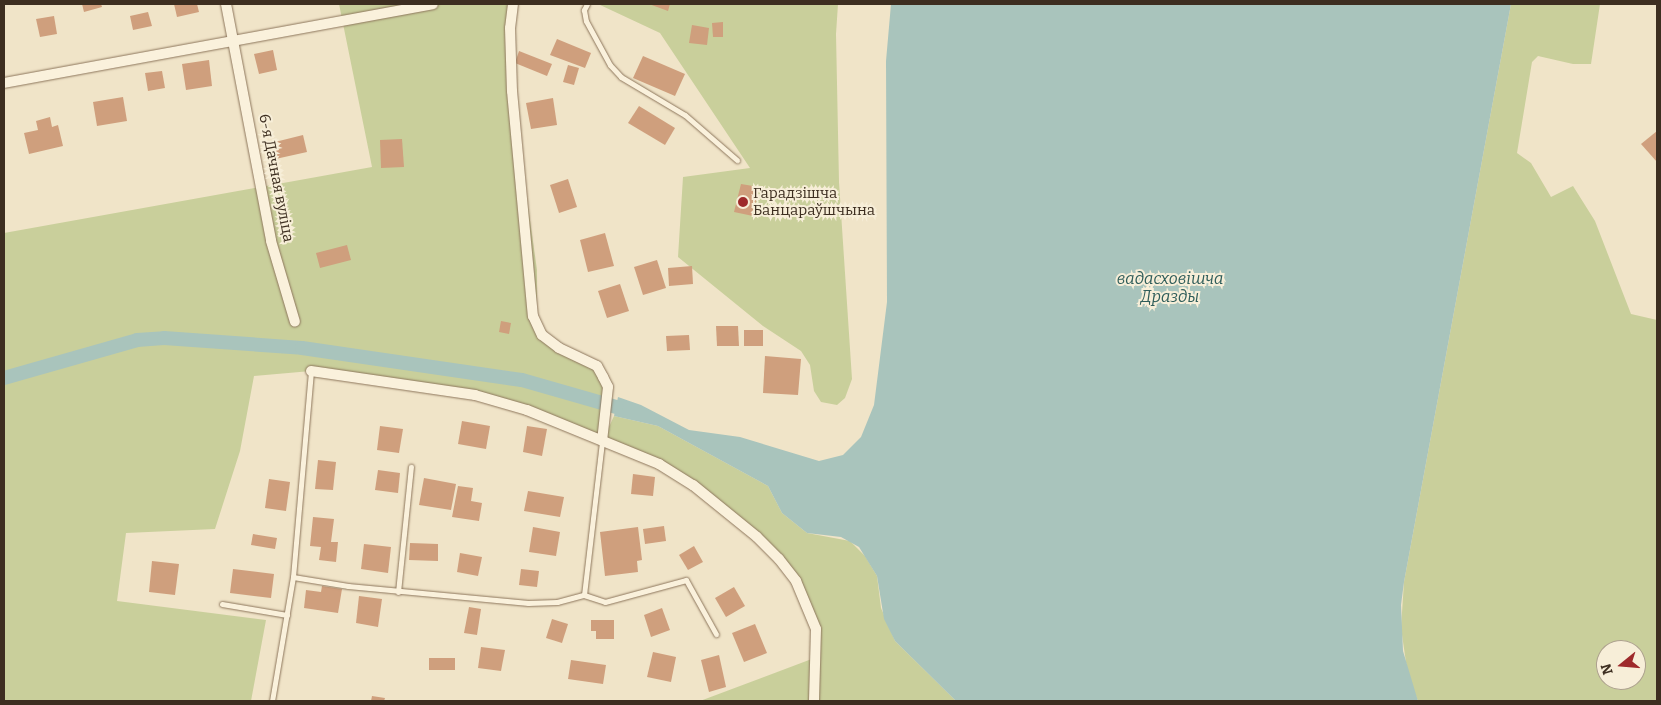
<!DOCTYPE html>
<meta charset="utf-8">
<style>
body{margin:0}
#map{position:relative;width:1661px;height:705px;overflow:hidden;background:#f0e4c8;font-family:Bitter,serif}
div>[style]{position:absolute}
.green>*{inset:0;background:#c9cf9b}
.water>*{inset:0;background:#a9c4bc}
.canal>*{height:14px;margin:-7px;padding:0 7px;transform-origin:7px;border-radius:7px;background:#a9c4bc}
.building>*{inset:0;background:#cf9f7d}
.roads{filter:drop-shadow(0 0 1px #8d765c) drop-shadow(0 0 1px #8d765c)}
.lane>*{height:5px;margin:-2.5px;padding:0 2.5px;transform-origin:2.5px;border-radius:2.5px;background:#faf1dc}
.street>*{height:10px;margin:-5px;padding:0 5px;transform-origin:5px;border-radius:5px;background:#faf1dc}
.dots>*{width:14px;height:14px;translate:-50% -50%;box-sizing:border-box;border:2px solid #f7eed8;border-radius:50%}
span{translate:-50% -50%;white-space:nowrap;text-align:center;line-height:1.15;-webkit-text-stroke:4px #f7eed8;paint-order:stroke}
.street-label{font-size:15px;color:#3d2e20}
.poi-label{font-size:15px;color:#3d2e20}
.left{translate:0 -50%;text-align:left}
.water-label{font-size:16px;color:#2f5d5a;font-style:italic}
.frame{position:absolute;inset:0;border:5px solid #3d2e20;pointer-events:none}
.north{position:absolute;left:1596px;top:640px;width:50px;height:50px;box-sizing:border-box;background:#f7eed8;border:1px solid #ada18e;border-radius:50%;rotate:253deg;font-size:14px;font-weight:700;line-height:20px;text-align:center;color:#3d2e20}
.north::after{content:'';display:block;margin:auto;width:18px;height:22px;background:#9e2a2b;clip-path:polygon(50% 0,100% 100%,50% 72%,0 100%)}
</style>
<div id="map">
<div class="green">
<div style="clip-path:polygon(339px 4px,516px 4px,512px 92px,537px 270px,537px 324px,549px 337px,603px 377px,603px 440px,614px 416px,658px 426px,768px 486px,782px 513px,807px 533px,850px 541px,865px 556px,877px 576px,881px 608px,895px 641px,956px 701px,700px 701px,817px 657px,816px 629px,779px 559px,659px 464px,475px 395px,311px 371px,254px 376px,240px 451px,215px 529px,126px 533px,117px 601px,266px 620px,251px 701px,4px 701px,4px 233px,372px 167px)"></div>
<div style="clip-path:polygon(598px 4px,838px 4px,836px 34px,839px 182px,852px 379px,845px 398px,837px 405px,821px 402px,814px 391px,810px 365px,801px 351px,763px 326px,678px 257px,683px 177px,750px 168px,660px 33px)"></div>
<div style="clip-path:polygon(evenodd,1511px 4px,1600px 4px,1591px 64px,1573px 64px,1538px 56px,1532px 62px,1517px 153px,1531px 163px,1551px 197px,1573px 186px,1595px 221px,1631px 314px,1657px 320px,1657px 701px,1418px 701px,1408px 676px,1401px 628px,1404px 582px,1511px 4px,1606px 650px,1636px 650px,1636px 680px,1606px 680px,1606px 650px)"></div>
</div>
<div class="water">
<div style="clip-path:polygon(891px 4px,1511px 4px,1404px 582px,1401px 605px,1403px 651px,1418px 701px,956px 701px,895px 641px,884px 619px,877px 576px,859px 547px,841px 537px,807px 533px,782px 513px,768px 486px,658px 426px,614px 416px,618px 397px,641px 405px,689px 430px,740px 437px,819px 461px,843px 455px,861px 437px,874px 405px,887px 302px,886px 61px)"></div>
</div>
<div class="canal">
<div style="left:4px;top:378px;width:138px;rotate:-15.9deg"></div>
<div style="left:137px;top:340px;width:27px;rotate:-4deg"></div>
<div style="left:164px;top:338px;width:138px;rotate:4.1deg"></div>
<div style="left:302px;top:348px;width:222px;rotate:8.3deg"></div>
<div style="left:522px;top:380px;width:98px;rotate:16deg"></div>
</div>
<div class="building">
<div style="clip-path:polygon(82px 4px,101px 4px,102px 7px,84px 12px)"></div>
<div style="clip-path:polygon(174px 4px,197px 4px,199px 12px,177px 17px)"></div>
<div style="clip-path:polygon(649px 4px,670px 4px,668px 11px)"></div>
<div style="clip-path:polygon(148px 12px,152px 26px,133px 30px,130px 16px)"></div>
<div style="clip-path:polygon(54px 16px,57px 34px,40px 37px,36px 19px)"></div>
<div style="clip-path:polygon(723px 22px,723px 37px,713px 37px,712px 23px)"></div>
<div style="clip-path:polygon(692px 25px,709px 28px,707px 45px,689px 43px)"></div>
<div style="clip-path:polygon(557px 39px,591px 53px,585px 68px,550px 55px)"></div>
<div style="clip-path:polygon(273px 50px,277px 70px,259px 74px,254px 54px)"></div>
<div style="clip-path:polygon(519px 51px,552px 64px,547px 76px,515px 63px)"></div>
<div style="clip-path:polygon(643px 56px,685px 74px,675px 96px,633px 78px)"></div>
<div style="clip-path:polygon(209px 60px,212px 86px,186px 90px,182px 64px)"></div>
<div style="clip-path:polygon(568px 65px,579px 68px,574px 85px,563px 82px)"></div>
<div style="clip-path:polygon(162px 71px,165px 88px,148px 91px,145px 73px)"></div>
<div style="clip-path:polygon(123px 97px,127px 121px,97px 126px,93px 102px)"></div>
<div style="clip-path:polygon(553px 98px,557px 125px,531px 129px,526px 103px)"></div>
<div style="clip-path:polygon(639px 106px,675px 128px,665px 145px,628px 123px)"></div>
<div style="clip-path:polygon(50px 117px,52px 127px,58px 125px,63px 146px,29px 154px,24px 133px,38px 130px,36px 121px)"></div>
<div style="clip-path:polygon(1657px 131px,1657px 162px,1641px 144px)"></div>
<div style="clip-path:polygon(303px 135px,307px 152px,271px 160px,267px 144px)"></div>
<div style="clip-path:polygon(402px 139px,404px 167px,381px 168px,380px 140px)"></div>
<div style="clip-path:polygon(568px 179px,577px 207px,559px 213px,550px 185px)"></div>
<div style="clip-path:polygon(741px 184px,759px 187px,753px 216px,734px 212px)"></div>
<div style="clip-path:polygon(605px 233px,614px 266px,588px 272px,580px 240px)"></div>
<div style="clip-path:polygon(347px 245px,351px 260px,320px 268px,316px 253px)"></div>
<div style="clip-path:polygon(657px 260px,666px 288px,643px 295px,634px 267px)"></div>
<div style="clip-path:polygon(692px 266px,693px 284px,669px 286px,668px 268px)"></div>
<div style="clip-path:polygon(620px 284px,629px 311px,607px 318px,598px 291px)"></div>
<div style="clip-path:polygon(501px 321px,511px 323px,509px 334px,499px 332px)"></div>
<div style="clip-path:polygon(716px 326px,738px 326px,739px 346px,717px 346px)"></div>
<div style="clip-path:polygon(744px 330px,763px 330px,763px 346px,744px 346px)"></div>
<div style="clip-path:polygon(689px 335px,690px 350px,667px 351px,666px 336px)"></div>
<div style="clip-path:polygon(765px 356px,801px 359px,798px 395px,763px 393px)"></div>
<div style="clip-path:polygon(462px 421px,490px 426px,486px 449px,458px 444px)"></div>
<div style="clip-path:polygon(380px 426px,403px 429px,399px 453px,377px 450px)"></div>
<div style="clip-path:polygon(527px 426px,547px 429px,542px 456px,523px 452px)"></div>
<div style="clip-path:polygon(318px 460px,336px 462px,333px 490px,315px 489px)"></div>
<div style="clip-path:polygon(378px 470px,400px 473px,398px 493px,375px 490px)"></div>
<div style="clip-path:polygon(633px 474px,655px 477px,653px 496px,631px 494px)"></div>
<div style="clip-path:polygon(424px 478px,456px 484px,451px 510px,419px 505px)"></div>
<div style="clip-path:polygon(269px 479px,290px 482px,286px 511px,265px 508px)"></div>
<div style="clip-path:polygon(458px 486px,473px 488px,471px 501px,482px 503px,479px 521px,452px 517px)"></div>
<div style="clip-path:polygon(528px 491px,564px 497px,560px 517px,524px 511px)"></div>
<div style="clip-path:polygon(313px 517px,334px 519px,331px 542px,338px 542px,336px 562px,319px 560px,321px 547px,310px 546px)"></div>
<div style="clip-path:polygon(664px 526px,666px 541px,645px 544px,643px 529px)"></div>
<div style="clip-path:polygon(533px 527px,560px 532px,556px 556px,529px 552px)"></div>
<div style="clip-path:polygon(638px 527px,642px 560px,637px 561px,638px 572px,605px 576px,600px 532px)"></div>
<div style="clip-path:polygon(253px 534px,277px 538px,275px 549px,251px 545px)"></div>
<div style="clip-path:polygon(410px 543px,438px 544px,438px 561px,409px 560px)"></div>
<div style="clip-path:polygon(364px 544px,391px 547px,388px 573px,361px 569px)"></div>
<div style="clip-path:polygon(694px 546px,703px 562px,688px 570px,679px 555px)"></div>
<div style="clip-path:polygon(460px 553px,482px 557px,478px 576px,457px 572px)"></div>
<div style="clip-path:polygon(152px 561px,179px 564px,175px 595px,149px 592px)"></div>
<div style="clip-path:polygon(233px 569px,274px 574px,271px 598px,230px 593px)"></div>
<div style="clip-path:polygon(521px 569px,539px 571px,537px 587px,519px 585px)"></div>
<div style="clip-path:polygon(322px 586px,342px 589px,338px 613px,304px 608px,306px 590px,321px 592px)"></div>
<div style="clip-path:polygon(734px 587px,745px 606px,726px 617px,715px 598px)"></div>
<div style="clip-path:polygon(359px 596px,382px 599px,378px 627px,356px 623px)"></div>
<div style="clip-path:polygon(469px 607px,481px 609px,477px 635px,464px 633px)"></div>
<div style="clip-path:polygon(662px 608px,670px 630px,651px 637px,644px 615px)"></div>
<div style="clip-path:polygon(552px 619px,568px 624px,562px 643px,546px 638px)"></div>
<div style="clip-path:polygon(591px 620px,614px 620px,614px 639px,596px 639px,596px 631px,591px 631px)"></div>
<div style="clip-path:polygon(755px 624px,767px 653px,744px 662px,732px 633px)"></div>
<div style="clip-path:polygon(481px 647px,505px 650px,501px 671px,478px 668px)"></div>
<div style="clip-path:polygon(653px 652px,676px 657px,671px 682px,647px 677px)"></div>
<div style="clip-path:polygon(719px 655px,726px 687px,709px 692px,701px 660px)"></div>
<div style="clip-path:polygon(429px 658px,455px 658px,455px 670px,429px 670px)"></div>
<div style="clip-path:polygon(571px 660px,606px 665px,603px 684px,568px 679px)"></div>
<div style="clip-path:polygon(372px 696px,385px 698px,384px 701px,371px 701px)"></div>
</div>
<div class="roads">
<div class="lane">
<div style="left:587px;top:4px;width:7px;rotate:117deg"></div>
<div style="left:584px;top:10px;width:11px;rotate:80deg"></div>
<div style="left:586px;top:21px;width:50px;rotate:61.4deg"></div>
<div style="left:610px;top:65px;width:16px;rotate:47deg"></div>
<div style="left:621px;top:77px;width:74px;rotate:30.7deg"></div>
<div style="left:685px;top:115px;width:69px;rotate:40.9deg"></div>
<div style="left:293px;top:577px;width:56px;rotate:9.3deg"></div>
<div style="left:348px;top:586px;width:181px;rotate:5.4deg"></div>
<div style="left:528px;top:603px;width:29px;rotate:-2deg"></div>
<div style="left:557px;top:602px;width:28px;rotate:-15deg"></div>
<div style="left:584px;top:595px;width:22px;rotate:18deg"></div>
<div style="left:605px;top:602px;width:84px;rotate:-15.2deg"></div>
<div style="left:686px;top:580px;width:62px;rotate:60.9deg"></div>
<div style="left:398px;top:592px;width:126px;rotate:-84.1deg"></div>
<div style="left:584px;top:595px;width:155px;rotate:-83.3deg"></div>
<div style="left:222px;top:604px;width:66px;rotate:9.6deg"></div>
<div style="left:272px;top:701px;width:126px;rotate:-80.4deg"></div>
<div style="left:293px;top:577px;width:207px;rotate:-85deg"></div>
</div>
<div class="street">
<div style="left:226px;top:4px;width:241px;rotate:79.2deg"></div>
<div style="left:271px;top:241px;width:84px;rotate:73.5deg"></div>
<div style="left:513px;top:4px;width:24px;rotate:97deg"></div>
<div style="left:510px;top:28px;width:63px;rotate:88.2deg"></div>
<div style="left:512px;top:91px;width:226px;rotate:84.7deg"></div>
<div style="left:533px;top:316px;width:21px;rotate:65deg"></div>
<div style="left:542px;top:335px;width:21px;rotate:37deg"></div>
<div style="left:559px;top:348px;width:42px;rotate:25.3deg"></div>
<div style="left:597px;top:366px;width:13px;rotate:61deg"></div>
<div style="left:603px;top:377px;width:11px;rotate:63deg"></div>
<div style="left:608px;top:387px;width:54px;rotate:96.3deg"></div>
<div style="left:4px;top:83px;width:436px;rotate:-10.4deg"></div>
<div style="left:311px;top:371px;width:166px;rotate:8.3deg"></div>
<div style="left:475px;top:395px;width:54px;rotate:16.1deg"></div>
<div style="left:527px;top:410px;width:143px;rotate:22.2deg"></div>
<div style="left:659px;top:464px;width:40px;rotate:32deg"></div>
<div style="left:693px;top:485px;width:82px;rotate:39.1deg"></div>
<div style="left:757px;top:537px;width:31px;rotate:45deg"></div>
<div style="left:779px;top:559px;width:28px;rotate:52deg"></div>
<div style="left:796px;top:581px;width:52px;rotate:67.4deg"></div>
<div style="left:816px;top:629px;width:72px;rotate:91.6deg"></div>
</div>
</div>
<div class="dots">
<div style="left:743px;top:202px;background:#9e2a2b"></div>
</div>
<div class="street-label">
<span style="left:276px;top:178px;rotate:79deg">6-я Дачная вуліца</span>
</div>
<div class="poi-label">
<span class="left" style="left:753px;top:202px">Гарадзішча<br>Банцараўшчына</span>
</div>
<div class="water-label">
<span style="left:1170px;top:288px">вадасховішча<br>Дразды</span>
</div>
<div class="frame"></div>
<div class="north">N</div>
</div>
